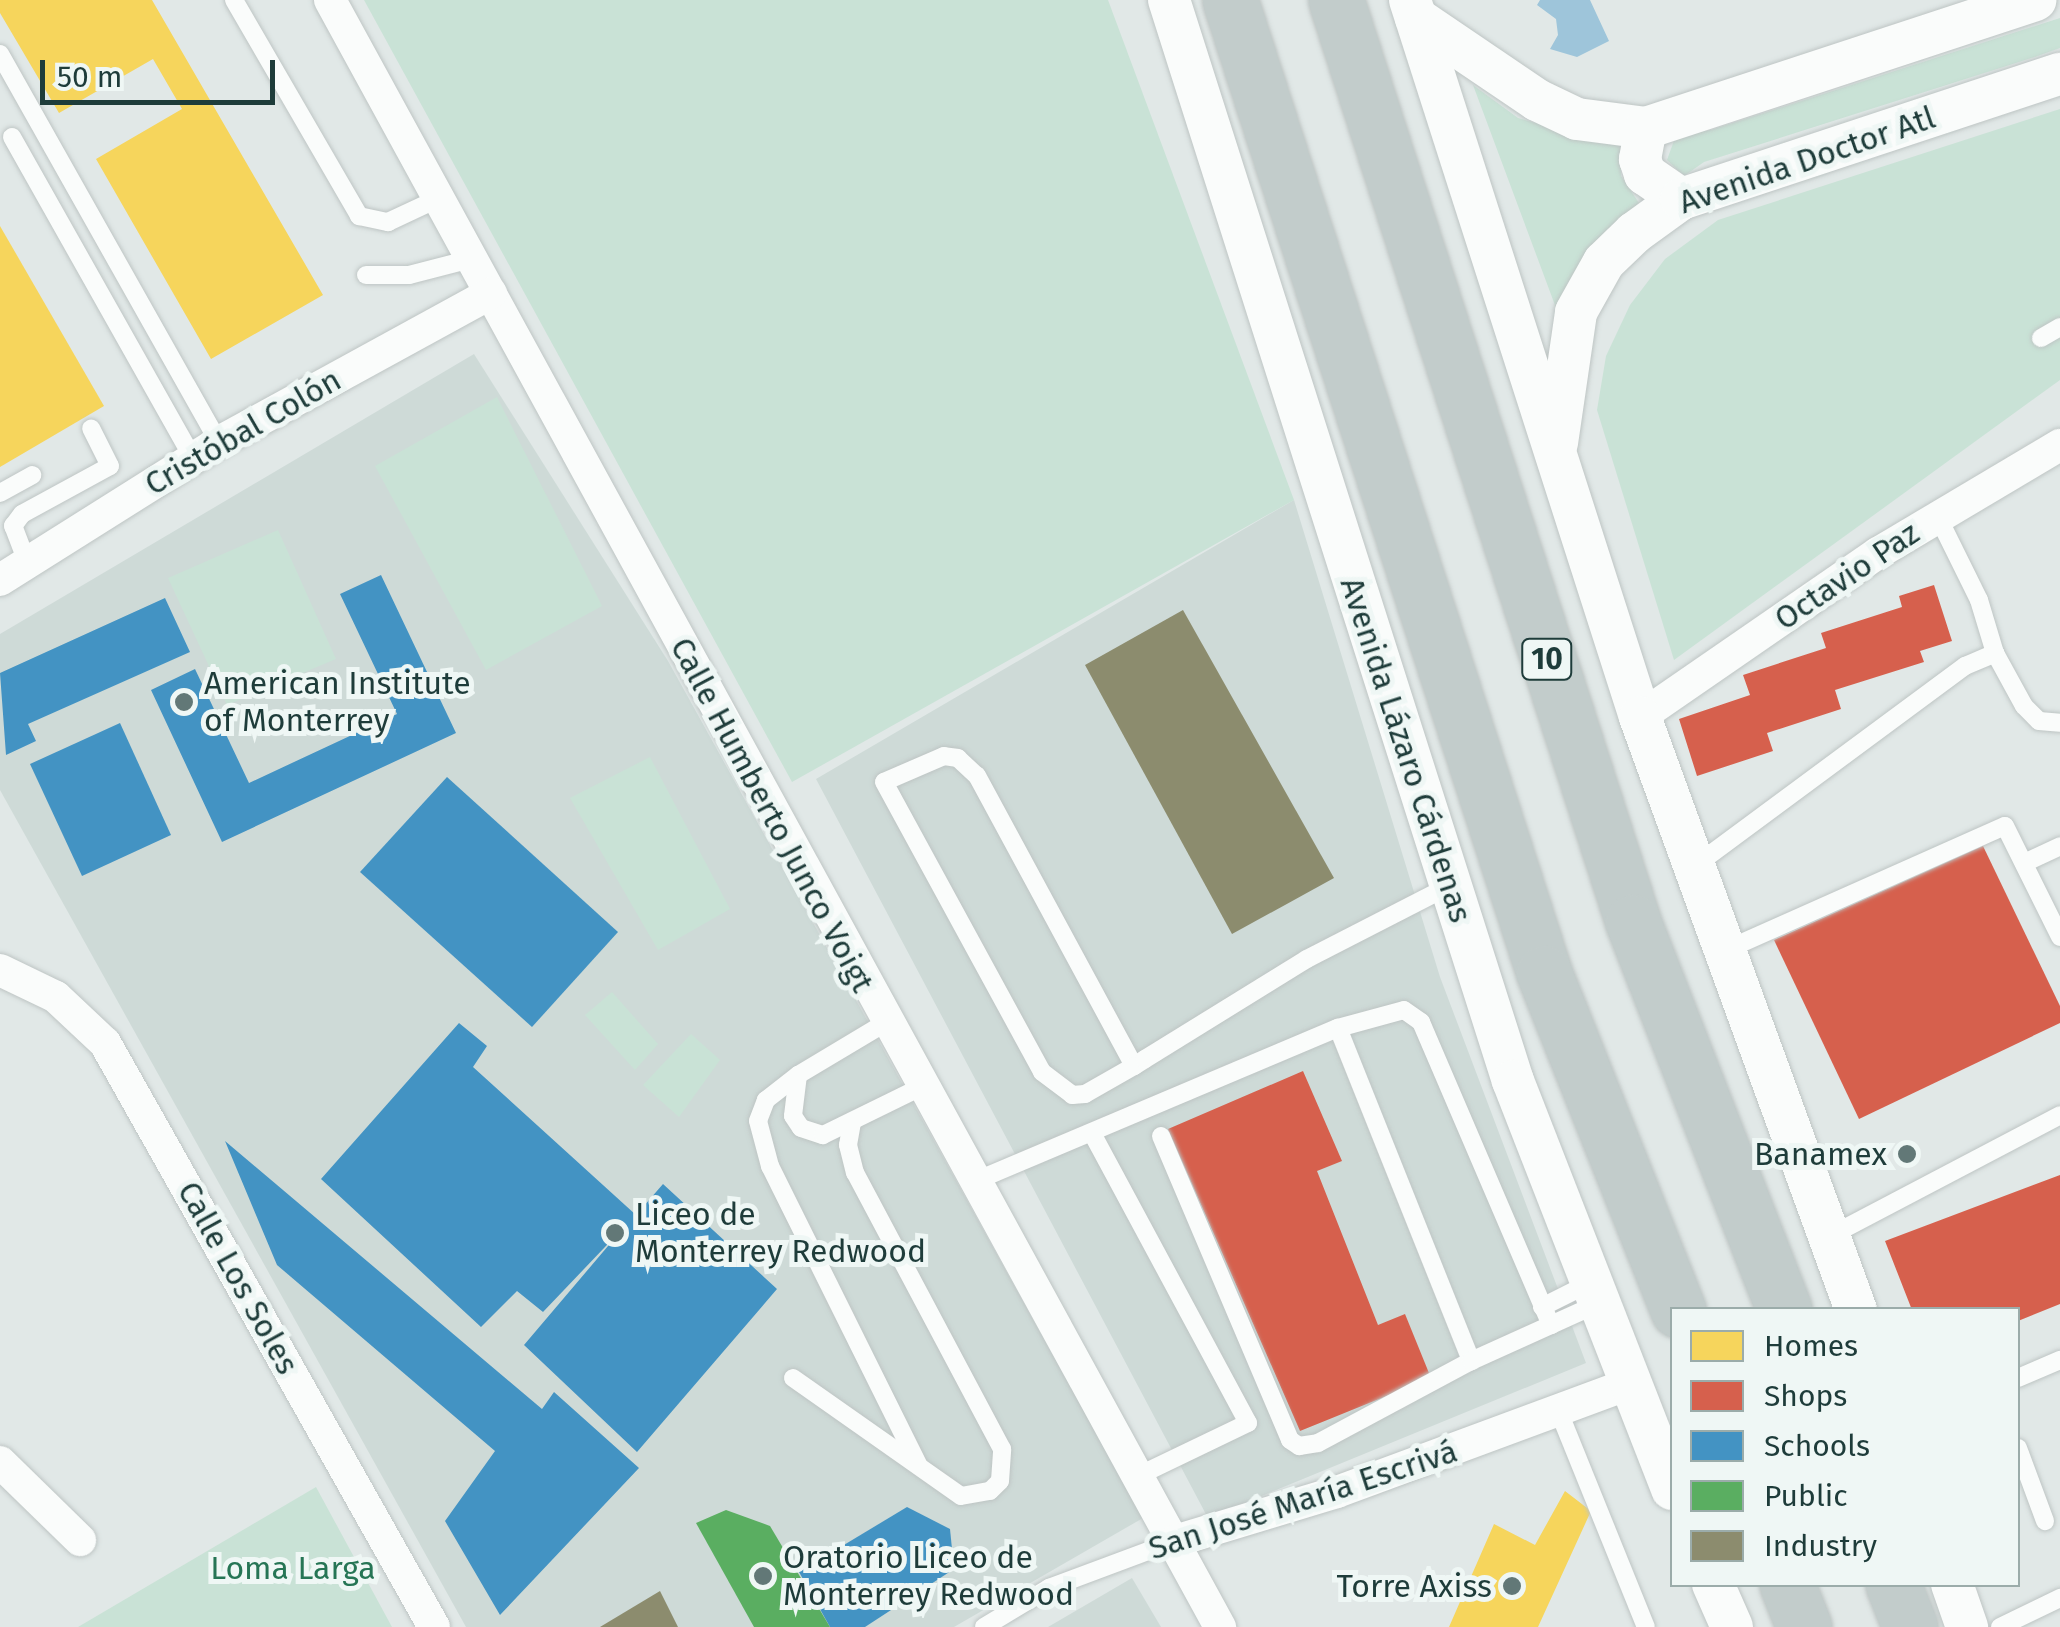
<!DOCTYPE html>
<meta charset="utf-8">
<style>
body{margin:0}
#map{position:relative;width:2060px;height:1627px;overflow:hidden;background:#e1e8e7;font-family:"Fira Sans",sans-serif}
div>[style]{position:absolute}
.built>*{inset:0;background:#cedad7}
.green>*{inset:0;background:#c9e2d6}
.water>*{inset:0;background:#9ec5da}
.homes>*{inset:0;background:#f6d55c}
.shops>*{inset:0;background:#d6604d}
.schools>*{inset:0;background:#4393c3}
.public>*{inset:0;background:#5aae61}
.industry>*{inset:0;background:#8c8c6e}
.roads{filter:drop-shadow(0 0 2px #bec5c4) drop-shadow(0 0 2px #bec5c4)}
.service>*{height:18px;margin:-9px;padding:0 9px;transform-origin:9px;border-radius:9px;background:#fafcfb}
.minor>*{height:32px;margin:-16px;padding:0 16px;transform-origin:16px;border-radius:16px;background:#fafcfb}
.tertiary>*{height:42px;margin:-21px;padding:0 21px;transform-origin:21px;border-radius:21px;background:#fafcfb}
.trunk>*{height:55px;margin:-27.5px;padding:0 27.5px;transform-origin:27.5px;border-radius:27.5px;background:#c2cccb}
.dots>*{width:28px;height:28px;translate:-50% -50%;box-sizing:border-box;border:5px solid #eff7f5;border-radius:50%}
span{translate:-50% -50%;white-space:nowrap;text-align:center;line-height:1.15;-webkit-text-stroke:10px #eff7f5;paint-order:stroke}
.shield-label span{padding:2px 8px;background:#eff7f5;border:2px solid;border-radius:8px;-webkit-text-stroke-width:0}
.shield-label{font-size:30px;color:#1e3c3a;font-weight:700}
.street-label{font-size:32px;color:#1e3c3a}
.poi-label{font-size:32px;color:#1e3c3a}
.left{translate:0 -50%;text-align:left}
.right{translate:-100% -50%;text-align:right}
.park-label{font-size:32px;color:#267555}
.legend{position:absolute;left:1670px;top:1307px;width:350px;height:280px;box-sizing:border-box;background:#eff7f5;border:2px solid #9bacaa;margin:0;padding:12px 18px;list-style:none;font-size:30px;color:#1e3c3a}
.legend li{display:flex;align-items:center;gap:20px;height:50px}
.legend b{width:50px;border:2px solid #9bacaa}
.scale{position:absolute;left:40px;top:60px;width:235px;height:45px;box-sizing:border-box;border:5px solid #1e3c3a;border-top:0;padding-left:12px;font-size:30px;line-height:35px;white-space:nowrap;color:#1e3c3a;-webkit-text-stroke:8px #eff7f5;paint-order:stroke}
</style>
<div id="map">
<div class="built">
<div style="clip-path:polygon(474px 354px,668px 661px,1143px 1518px,954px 1627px,466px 1627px,0 790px,0 634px)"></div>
<div style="clip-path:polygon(1294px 500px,1440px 977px,1586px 1363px,1208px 1518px,816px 779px)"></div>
<div style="clip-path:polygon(1132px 1578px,1161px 1627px,1048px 1627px)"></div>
</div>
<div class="green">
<div style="clip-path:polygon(364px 0,1108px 0,1294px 500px,792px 782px)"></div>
<div style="clip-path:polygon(2060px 18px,2060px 48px,2035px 57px,1704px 162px,1684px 176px,1667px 160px,1676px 135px,1711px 130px)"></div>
<div style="clip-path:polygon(1473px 85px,1518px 118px,1620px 146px,1621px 176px,1639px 203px,1607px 233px,1562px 324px)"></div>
<div style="clip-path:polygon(2060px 109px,2060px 380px,1674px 660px,1597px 410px,1606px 356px,1630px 305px,1665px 259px,1718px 220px)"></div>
<div style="clip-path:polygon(497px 397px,602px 606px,486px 670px,375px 466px)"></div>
<div style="clip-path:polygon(278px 530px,336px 659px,227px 705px,168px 578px)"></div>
<div style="clip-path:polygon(650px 757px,730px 909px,658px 950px,570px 798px)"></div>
<div style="clip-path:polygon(612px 992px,658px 1044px,635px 1070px,585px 1015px)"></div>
<div style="clip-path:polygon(691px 1034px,720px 1060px,679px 1117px,643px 1085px)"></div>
<div style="clip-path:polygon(316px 1487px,392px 1627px,78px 1627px)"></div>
</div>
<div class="water">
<div style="clip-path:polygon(1540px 0,1590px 0,1609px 41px,1577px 57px,1550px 49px,1558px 35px,1556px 19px,1537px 5px)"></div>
</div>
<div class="homes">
<div style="clip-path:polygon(0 0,152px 0,323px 295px,211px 359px,96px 159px,182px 109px,153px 59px,59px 113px,0 13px)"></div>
<div style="clip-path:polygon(0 226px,104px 406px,0 467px)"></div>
<div style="clip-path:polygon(1565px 1491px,1591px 1511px,1538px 1627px,1449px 1627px,1494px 1524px,1535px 1545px)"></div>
</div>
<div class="shops">
<div style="clip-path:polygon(1934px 585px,1952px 641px,1920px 651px,1924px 662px,1835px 690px,1841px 709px,1767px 733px,1773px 751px,1697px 776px,1679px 719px,1750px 695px,1743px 675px,1826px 648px,1821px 633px,1902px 607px,1899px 596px)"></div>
<div style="clip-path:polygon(1983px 846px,2060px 1006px,2060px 1023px,1859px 1119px,1774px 940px)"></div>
<div style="clip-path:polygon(1303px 1071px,1342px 1161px,1317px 1171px,1378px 1325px,1405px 1314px,1431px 1378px,1300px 1431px,1168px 1129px)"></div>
<div style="clip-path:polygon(2060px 1175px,2060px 1304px,2018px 1321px,2018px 1310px,1912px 1310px,1885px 1241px)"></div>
</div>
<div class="schools">
<div style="clip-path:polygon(381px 575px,456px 733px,222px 842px,151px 690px,195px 669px,249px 783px,397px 714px,340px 594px)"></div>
<div style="clip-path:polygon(165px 598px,190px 652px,28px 724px,36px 741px,6px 755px,0 673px)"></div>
<div style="clip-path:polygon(120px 723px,171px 835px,82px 876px,30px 764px)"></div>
<div style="clip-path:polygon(447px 777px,618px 932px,532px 1027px,360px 872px)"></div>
<div style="clip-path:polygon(459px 1023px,487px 1046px,473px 1067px,636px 1215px,663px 1184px,777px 1289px,637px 1452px,524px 1345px,625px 1226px,543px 1312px,517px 1291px,481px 1327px,321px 1179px)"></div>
<div style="clip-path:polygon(225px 1141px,542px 1409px,554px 1392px,639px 1468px,500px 1615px,445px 1521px,495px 1451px,277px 1265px)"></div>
<div style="clip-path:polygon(907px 1507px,950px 1529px,954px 1569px,865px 1627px,830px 1627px,799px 1572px)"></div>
</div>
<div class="public">
<div style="clip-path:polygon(726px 1510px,770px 1526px,830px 1627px,754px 1627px,696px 1523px)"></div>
</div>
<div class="industry">
<div style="clip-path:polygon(1183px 610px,1334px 878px,1232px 934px,1085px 665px)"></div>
<div style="clip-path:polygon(660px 1591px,678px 1627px,600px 1627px)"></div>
</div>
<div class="roads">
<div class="service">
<div style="left:234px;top:0;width:250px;rotate:59.9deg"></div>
<div style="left:359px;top:216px;width:30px;rotate:12deg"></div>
<div style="left:388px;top:222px;width:54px;rotate:-25.1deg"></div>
<div style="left:0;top:54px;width:446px;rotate:60.6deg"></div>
<div style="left:12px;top:137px;width:369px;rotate:60.6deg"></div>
<div style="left:366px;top:275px;width:43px"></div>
<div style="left:409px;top:275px;width:64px;rotate:-14.5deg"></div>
<div style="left:2041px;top:338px;width:22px;rotate:-30deg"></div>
<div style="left:0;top:493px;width:37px;rotate:-29deg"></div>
<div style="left:27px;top:562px;width:39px;rotate:-111deg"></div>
<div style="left:13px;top:526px;width:15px;rotate:-53deg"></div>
<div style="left:22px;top:514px;width:100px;rotate:-28.6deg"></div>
<div style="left:110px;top:466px;width:42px;rotate:-116.6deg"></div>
<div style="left:1995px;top:653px;width:60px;rotate:61.3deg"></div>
<div style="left:2024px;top:706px;width:21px;rotate:45deg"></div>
<div style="left:2039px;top:721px;width:21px;rotate:5deg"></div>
<div style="left:2024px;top:863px;width:40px;rotate:-25deg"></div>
<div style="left:1696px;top:865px;width:335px;rotate:-36.5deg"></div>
<div style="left:1965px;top:666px;width:33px;rotate:-23deg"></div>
<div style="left:1995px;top:653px;width:55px;rotate:-106.8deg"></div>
<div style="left:1979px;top:600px;width:95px;rotate:-116.3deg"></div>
<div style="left:1726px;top:950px;width:305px;rotate:-24deg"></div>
<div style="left:2005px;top:826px;width:124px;rotate:63.6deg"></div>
<div style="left:885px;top:1023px;width:101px;rotate:149.1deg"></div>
<div style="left:798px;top:1075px;width:41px;rotate:142deg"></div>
<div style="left:766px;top:1100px;width:22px;rotate:111deg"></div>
<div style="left:758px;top:1121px;width:47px;rotate:75.1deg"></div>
<div style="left:770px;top:1166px;width:333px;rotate:63.6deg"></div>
<div style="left:1338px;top:1028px;width:359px;rotate:68.2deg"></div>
<div style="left:1134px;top:1066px;width:330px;rotate:-118.4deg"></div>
<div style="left:977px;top:776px;width:26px;rotate:-137deg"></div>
<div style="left:958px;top:758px;width:14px;rotate:-172deg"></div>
<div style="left:944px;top:756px;width:65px;rotate:156.6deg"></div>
<div style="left:884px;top:782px;width:330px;rotate:61.4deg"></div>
<div style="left:1042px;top:1072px;width:38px;rotate:37deg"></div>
<div style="left:1072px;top:1095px;width:13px;rotate:-4deg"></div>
<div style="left:1085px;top:1094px;width:56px;rotate:-29.7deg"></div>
<div style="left:1134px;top:1066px;width:13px;rotate:-32deg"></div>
<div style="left:1145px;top:1059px;width:190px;rotate:-31.7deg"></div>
<div style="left:1307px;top:959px;width:160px;rotate:-27.2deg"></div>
<div style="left:798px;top:1075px;width:41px;rotate:97deg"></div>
<div style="left:793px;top:1116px;width:14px;rotate:56deg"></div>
<div style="left:801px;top:1128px;width:23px;rotate:18deg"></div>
<div style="left:823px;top:1135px;width:107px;rotate:-26.1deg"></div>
<div style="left:1093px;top:1135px;width:327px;rotate:61.7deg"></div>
<div style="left:1248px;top:1423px;width:122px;rotate:154.3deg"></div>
<div style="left:1161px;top:1136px;width:330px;rotate:67deg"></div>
<div style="left:1290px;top:1440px;width:11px;rotate:34deg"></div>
<div style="left:1299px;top:1446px;width:19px;rotate:-9deg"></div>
<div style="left:1318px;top:1443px;width:174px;rotate:-28.2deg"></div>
<div style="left:1471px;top:1361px;width:138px;rotate:-24.3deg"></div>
<div style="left:973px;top:1182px;width:396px;rotate:-22.9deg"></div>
<div style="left:1338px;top:1028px;width:68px;rotate:-15.3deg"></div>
<div style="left:1404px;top:1010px;width:21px;rotate:35deg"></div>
<div style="left:1421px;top:1022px;width:330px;rotate:66.8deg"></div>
<div style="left:1830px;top:1236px;width:260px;rotate:-27.7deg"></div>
<div style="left:1542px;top:1307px;width:51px;rotate:-26.6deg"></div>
<div style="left:793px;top:1378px;width:205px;rotate:35.1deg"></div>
<div style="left:961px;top:1496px;width:29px;rotate:-10deg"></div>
<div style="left:990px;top:1491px;width:14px;rotate:-45deg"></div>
<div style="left:1000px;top:1481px;width:32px;rotate:-86deg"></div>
<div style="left:1002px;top:1449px;width:313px;rotate:-118deg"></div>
<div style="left:855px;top:1173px;width:29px;rotate:-104deg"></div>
<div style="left:848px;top:1145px;width:23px;rotate:-80deg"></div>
<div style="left:2018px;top:1378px;width:46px;rotate:-23.2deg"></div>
<div style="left:1559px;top:1412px;width:232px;rotate:68deg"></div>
<div style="left:2018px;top:1448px;width:78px;rotate:69.7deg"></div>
<div style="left:984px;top:1627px;width:76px;rotate:-31deg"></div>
<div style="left:1049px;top:1588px;width:134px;rotate:-20.5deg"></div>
<div style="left:2000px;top:1627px;width:67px;rotate:-25.8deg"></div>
</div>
<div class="minor">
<div style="left:330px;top:0;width:1855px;rotate:61.32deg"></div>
<div style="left:0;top:580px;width:259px;rotate:-32.2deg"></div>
<div style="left:219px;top:442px;width:310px;rotate:-28.7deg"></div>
<div style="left:1640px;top:717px;width:289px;rotate:-34.6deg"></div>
<div style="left:1878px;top:553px;width:212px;rotate:-30.7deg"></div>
<div style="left:0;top:970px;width:62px;rotate:25.7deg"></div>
<div style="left:56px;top:997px;width:67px;rotate:43.2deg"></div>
<div style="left:105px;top:1043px;width:670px;rotate:60.6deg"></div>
<div style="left:0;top:1462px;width:112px;rotate:44.3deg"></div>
<div style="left:1175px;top:1541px;width:169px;rotate:-16.8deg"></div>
<div style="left:1337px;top:1492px;width:311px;rotate:-20.3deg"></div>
</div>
<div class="tertiary">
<div style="left:1169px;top:0;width:1134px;rotate:72.35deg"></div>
<div style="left:1513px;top:1081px;width:438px;rotate:68.7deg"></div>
<div style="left:1410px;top:0;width:753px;rotate:72.21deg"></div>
<div style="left:1640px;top:717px;width:631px;rotate:69.99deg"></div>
<div style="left:1416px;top:18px;width:146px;rotate:34.1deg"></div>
<div style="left:1537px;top:100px;width:44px;rotate:25.4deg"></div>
<div style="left:1577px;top:119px;width:70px;rotate:7.4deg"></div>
<div style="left:1646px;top:128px;width:410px;rotate:-18.2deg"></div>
<div style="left:1646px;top:128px;width:32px;rotate:101deg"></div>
<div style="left:1640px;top:159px;width:16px;rotate:72deg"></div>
<div style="left:1645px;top:174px;width:44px;rotate:34.8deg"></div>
<div style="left:1557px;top:443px;width:132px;rotate:-81.7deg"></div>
<div style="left:1576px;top:312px;width:57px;rotate:-60.8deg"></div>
<div style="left:1604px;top:262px;width:42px;rotate:-44deg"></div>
<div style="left:1634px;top:233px;width:58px;rotate:-35.9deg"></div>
<div style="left:1681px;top:199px;width:399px;rotate:-18.3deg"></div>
<div style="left:1713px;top:1584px;width:47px;rotate:66.2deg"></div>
<div style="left:1952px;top:1584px;width:46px;rotate:70.8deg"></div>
</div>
<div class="trunk">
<div style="left:1230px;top:0;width:1022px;rotate:72.11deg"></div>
<div style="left:1544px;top:973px;width:363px;rotate:68.3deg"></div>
<div style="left:1336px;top:0;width:969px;rotate:72.14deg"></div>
<div style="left:1633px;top:922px;width:416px;rotate:68.7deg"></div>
<div style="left:1787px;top:1584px;width:46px;rotate:68.4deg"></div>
<div style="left:1893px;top:1584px;width:46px;rotate:68.4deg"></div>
</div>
</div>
<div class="dots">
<div style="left:184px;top:702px;background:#627877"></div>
<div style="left:1907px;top:1154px;background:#627877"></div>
<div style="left:615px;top:1233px;background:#627877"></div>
<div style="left:763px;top:1576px;background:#627877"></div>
<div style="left:1512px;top:1586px;background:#627877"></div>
</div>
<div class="shield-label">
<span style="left:1547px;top:659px">10</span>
</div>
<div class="street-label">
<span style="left:1807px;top:160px;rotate:-19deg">Avenida Doctor Atl</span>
<span style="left:243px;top:432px;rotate:-30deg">Cristóbal Colón</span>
<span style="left:1847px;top:576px;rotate:-34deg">Octavio Paz</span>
<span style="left:1406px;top:750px;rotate:72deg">Avenida Lázaro Cárdenas</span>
<span style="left:772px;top:815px;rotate:62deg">Calle Humberto Junco Voigt</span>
<span style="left:238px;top:1278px;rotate:61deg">Calle Los Soles</span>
<span style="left:1303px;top:1500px;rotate:-18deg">San José María Escrivá</span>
</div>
<div class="poi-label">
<span class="left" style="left:204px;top:702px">American Institute<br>of Monterrey</span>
<span class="right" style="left:1887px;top:1154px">Banamex</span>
<span class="left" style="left:635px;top:1233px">Liceo de<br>Monterrey Redwood</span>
<span class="left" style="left:783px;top:1576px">Oratorio Liceo de<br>Monterrey Redwood</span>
<span class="right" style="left:1492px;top:1586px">Torre Axiss</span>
</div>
<div class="park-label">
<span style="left:293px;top:1568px">Loma Larga</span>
</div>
<ul class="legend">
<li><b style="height:28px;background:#f6d55c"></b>Homes</li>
<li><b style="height:28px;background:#d6604d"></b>Shops</li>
<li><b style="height:28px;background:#4393c3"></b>Schools</li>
<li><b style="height:28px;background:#5aae61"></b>Public</li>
<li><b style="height:28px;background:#8c8c6e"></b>Industry</li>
</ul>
<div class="scale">50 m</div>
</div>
